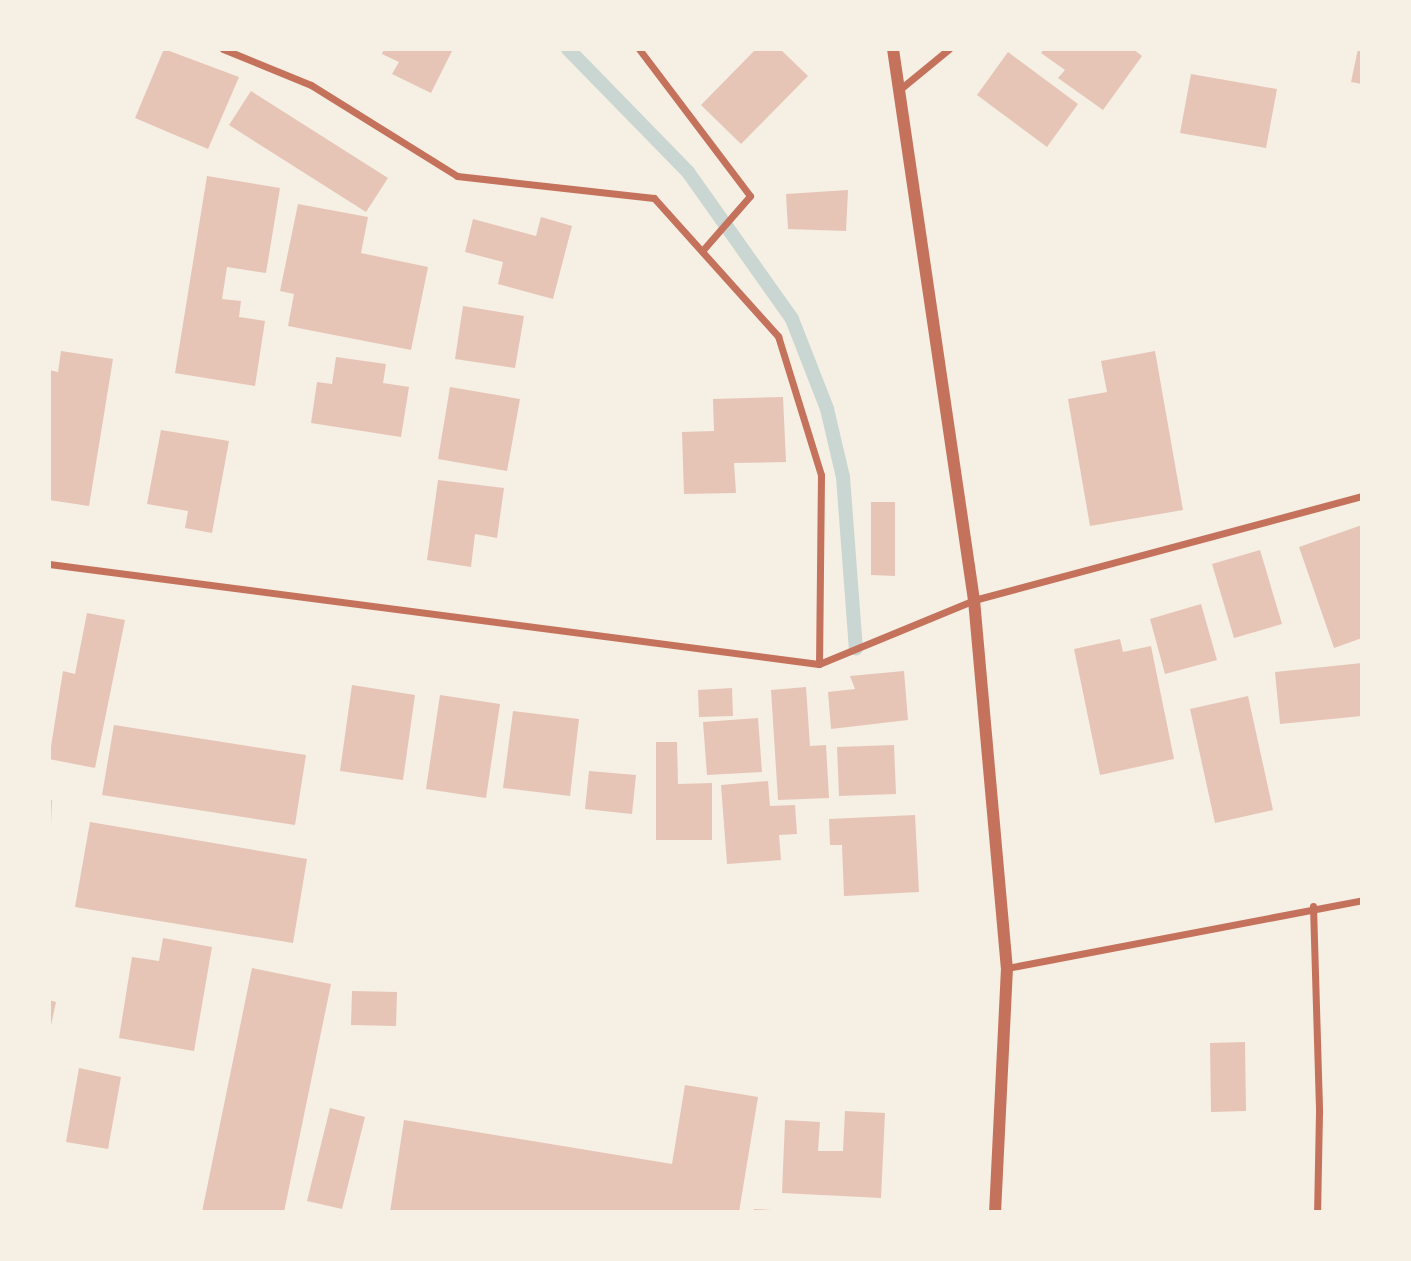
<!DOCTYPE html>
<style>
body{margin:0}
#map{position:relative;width:1411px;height:1261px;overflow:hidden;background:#f6efe4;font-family:Overpass,sans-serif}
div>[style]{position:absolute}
.stream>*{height:14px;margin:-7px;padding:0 7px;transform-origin:7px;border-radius:7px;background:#c9d6d2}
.building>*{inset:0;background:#e6c5b7}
.minor>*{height:7px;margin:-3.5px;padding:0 3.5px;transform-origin:3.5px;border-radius:3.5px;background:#c5725c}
.tertiary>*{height:12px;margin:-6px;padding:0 6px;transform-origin:6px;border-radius:6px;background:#c5725c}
span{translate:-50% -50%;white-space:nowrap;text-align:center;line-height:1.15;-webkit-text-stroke:6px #f6efe4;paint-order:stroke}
.frame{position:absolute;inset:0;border:51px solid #f6efe4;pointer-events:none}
</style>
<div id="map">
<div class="stream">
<div style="left:568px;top:49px;width:172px;rotate:45.7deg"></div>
<div style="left:688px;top:172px;width:180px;rotate:54.7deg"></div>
<div style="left:792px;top:319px;width:97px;rotate:68.7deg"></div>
<div style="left:827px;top:409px;width:70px;rotate:76.8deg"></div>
<div style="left:843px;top:477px;width:172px;rotate:85.7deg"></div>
</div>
<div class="building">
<div style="clip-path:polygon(164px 49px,239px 77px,208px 149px,135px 118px)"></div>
<div style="clip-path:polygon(384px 49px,453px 49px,431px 93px,392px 74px,399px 62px,382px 54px)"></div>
<div style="clip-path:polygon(756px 49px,780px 49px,808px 76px,741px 144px,701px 105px)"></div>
<div style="clip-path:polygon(1044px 49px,1133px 49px,1142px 56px,1103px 110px,1058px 78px,1065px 70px,1041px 53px)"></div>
<div style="clip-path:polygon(1358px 49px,1362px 49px,1362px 84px,1351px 82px)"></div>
<div style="clip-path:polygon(1008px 52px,1078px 104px,1047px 147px,977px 95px)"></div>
<div style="clip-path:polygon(1191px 74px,1277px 89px,1266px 148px,1180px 133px)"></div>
<div style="clip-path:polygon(251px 91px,388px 178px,366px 212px,229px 125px)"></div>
<div style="clip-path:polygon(207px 176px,280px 188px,266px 273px,227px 267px,222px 299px,241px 301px,239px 317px,265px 321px,255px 386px,175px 373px)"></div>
<div style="clip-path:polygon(848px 190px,846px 231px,788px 229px,786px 194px)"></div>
<div style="clip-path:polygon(298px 204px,368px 217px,361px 253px,428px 267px,411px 350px,288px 326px,294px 294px,280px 291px)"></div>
<div style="clip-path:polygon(541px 217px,572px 226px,553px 299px,498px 284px,503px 262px,465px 252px,473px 219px,536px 236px)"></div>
<div style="clip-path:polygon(463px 306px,524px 316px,515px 368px,455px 359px)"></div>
<div style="clip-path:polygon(61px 351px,113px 359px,89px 506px,49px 500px,49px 370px,58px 372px)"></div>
<div style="clip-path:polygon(1155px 351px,1183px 510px,1090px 526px,1068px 399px,1107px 392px,1101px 361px)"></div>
<div style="clip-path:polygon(336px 357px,386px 364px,383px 383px,409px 387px,401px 437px,311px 423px,317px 382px,332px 384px)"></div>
<div style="clip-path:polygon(450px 387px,520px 399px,507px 471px,438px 459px)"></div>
<div style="clip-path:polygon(783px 397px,786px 462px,734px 463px,736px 493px,684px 494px,682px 432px,714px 431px,713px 399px)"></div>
<div style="clip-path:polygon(161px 430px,229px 441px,212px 533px,185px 528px,188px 511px,147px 504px)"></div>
<div style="clip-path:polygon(438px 480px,504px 488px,497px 538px,475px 534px,471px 567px,427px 560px)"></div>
<div style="clip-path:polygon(871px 502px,895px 502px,895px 576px,871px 575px)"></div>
<div style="clip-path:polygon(1362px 525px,1362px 638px,1334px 648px,1299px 547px)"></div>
<div style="clip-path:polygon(1260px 550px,1282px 624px,1234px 638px,1212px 564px)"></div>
<div style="clip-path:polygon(1201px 604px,1217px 660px,1165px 674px,1150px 619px)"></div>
<div style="clip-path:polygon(87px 613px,125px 620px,95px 768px,49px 759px,63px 671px,75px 674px)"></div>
<div style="clip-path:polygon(1120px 639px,1123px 652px,1151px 646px,1174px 759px,1100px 775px,1074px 649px)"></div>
<div style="clip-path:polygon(1362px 663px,1362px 716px,1280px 724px,1275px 672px)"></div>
<div style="clip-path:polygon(904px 671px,908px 720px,831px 729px,828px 692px,855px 689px,850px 676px)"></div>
<div style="clip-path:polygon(352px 685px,415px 695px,403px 780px,340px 771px)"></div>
<div style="clip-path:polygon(806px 687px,810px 746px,826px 745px,829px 798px,778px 800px,771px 690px)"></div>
<div style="clip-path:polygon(732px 688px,733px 716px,699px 717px,698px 690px)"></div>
<div style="clip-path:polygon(440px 695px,500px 704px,486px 798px,426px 789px)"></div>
<div style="clip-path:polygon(1248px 696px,1273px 810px,1215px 823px,1190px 709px)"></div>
<div style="clip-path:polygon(513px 711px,579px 719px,570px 796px,503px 788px)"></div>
<div style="clip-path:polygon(758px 718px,762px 772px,707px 775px,703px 722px)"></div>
<div style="clip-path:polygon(114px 725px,306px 755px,295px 825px,102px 795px)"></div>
<div style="clip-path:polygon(656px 742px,677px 742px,678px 784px,712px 783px,712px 840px,656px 840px)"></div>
<div style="clip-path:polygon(894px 745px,896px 794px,839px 796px,837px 747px)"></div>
<div style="clip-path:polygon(589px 771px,636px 775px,632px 814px,585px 809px)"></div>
<div style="clip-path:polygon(768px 781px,770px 806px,795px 805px,797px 834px,779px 835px,781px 860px,727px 864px,721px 785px)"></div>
<div style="clip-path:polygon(49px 799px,52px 800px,51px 825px,49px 825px)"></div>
<div style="clip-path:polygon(915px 815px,919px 892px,844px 896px,842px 845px,830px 845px,829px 819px)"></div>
<div style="clip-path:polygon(90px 822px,307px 859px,293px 943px,75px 907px)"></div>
<div style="clip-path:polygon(163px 938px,212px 947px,194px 1051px,119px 1038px,132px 957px,159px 961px)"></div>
<div style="clip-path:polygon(252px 968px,331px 984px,284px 1212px,202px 1212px)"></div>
<div style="clip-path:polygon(352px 991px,397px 992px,396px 1026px,351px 1025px)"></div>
<div style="clip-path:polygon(49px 1000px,56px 1002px,50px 1030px,49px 1030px)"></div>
<div style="clip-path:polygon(1245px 1042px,1246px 1111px,1211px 1112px,1210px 1043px)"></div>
<div style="clip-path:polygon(79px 1068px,121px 1077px,108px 1149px,66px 1142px)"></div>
<div style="clip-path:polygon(685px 1085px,758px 1097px,739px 1212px,390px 1212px,404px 1120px,672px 1164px)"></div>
<div style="clip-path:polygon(330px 1108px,365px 1117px,342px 1209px,307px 1201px)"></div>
<div style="clip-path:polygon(845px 1111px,885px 1113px,881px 1198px,782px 1193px,785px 1120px,820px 1122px,818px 1151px,843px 1151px)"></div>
<div style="clip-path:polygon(754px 1209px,773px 1210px,773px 1212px,754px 1212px)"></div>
</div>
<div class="minor">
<div style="left:223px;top:49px;width:95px;rotate:22.2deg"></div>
<div style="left:311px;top:85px;width:172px;rotate:31.9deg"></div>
<div style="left:457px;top:176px;width:198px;rotate:6.4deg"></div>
<div style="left:654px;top:198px;width:186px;rotate:48.1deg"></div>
<div style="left:778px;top:336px;width:145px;rotate:72.8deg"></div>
<div style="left:821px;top:475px;width:189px;rotate:90.6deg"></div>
<div style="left:639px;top:49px;width:184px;rotate:52.9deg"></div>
<div style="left:750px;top:196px;width:73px;rotate:131.1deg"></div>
<div style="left:899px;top:90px;width:65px;rotate:-39.4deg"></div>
<div style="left:49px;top:564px;width:776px;rotate:7.4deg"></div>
<div style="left:819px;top:664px;width:168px;rotate:-22.4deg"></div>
<div style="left:974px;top:600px;width:402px;rotate:-15deg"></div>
<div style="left:1313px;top:906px;width:206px;rotate:88.3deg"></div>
<div style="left:1319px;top:1112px;width:100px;rotate:91.1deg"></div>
<div style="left:1007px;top:968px;width:361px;rotate:-10.8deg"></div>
</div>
<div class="tertiary">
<div style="left:893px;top:49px;width:557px;rotate:81.64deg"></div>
<div style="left:974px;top:600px;width:369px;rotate:84.9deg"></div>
<div style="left:1007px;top:968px;width:244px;rotate:92.8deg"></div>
</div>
<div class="frame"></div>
</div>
